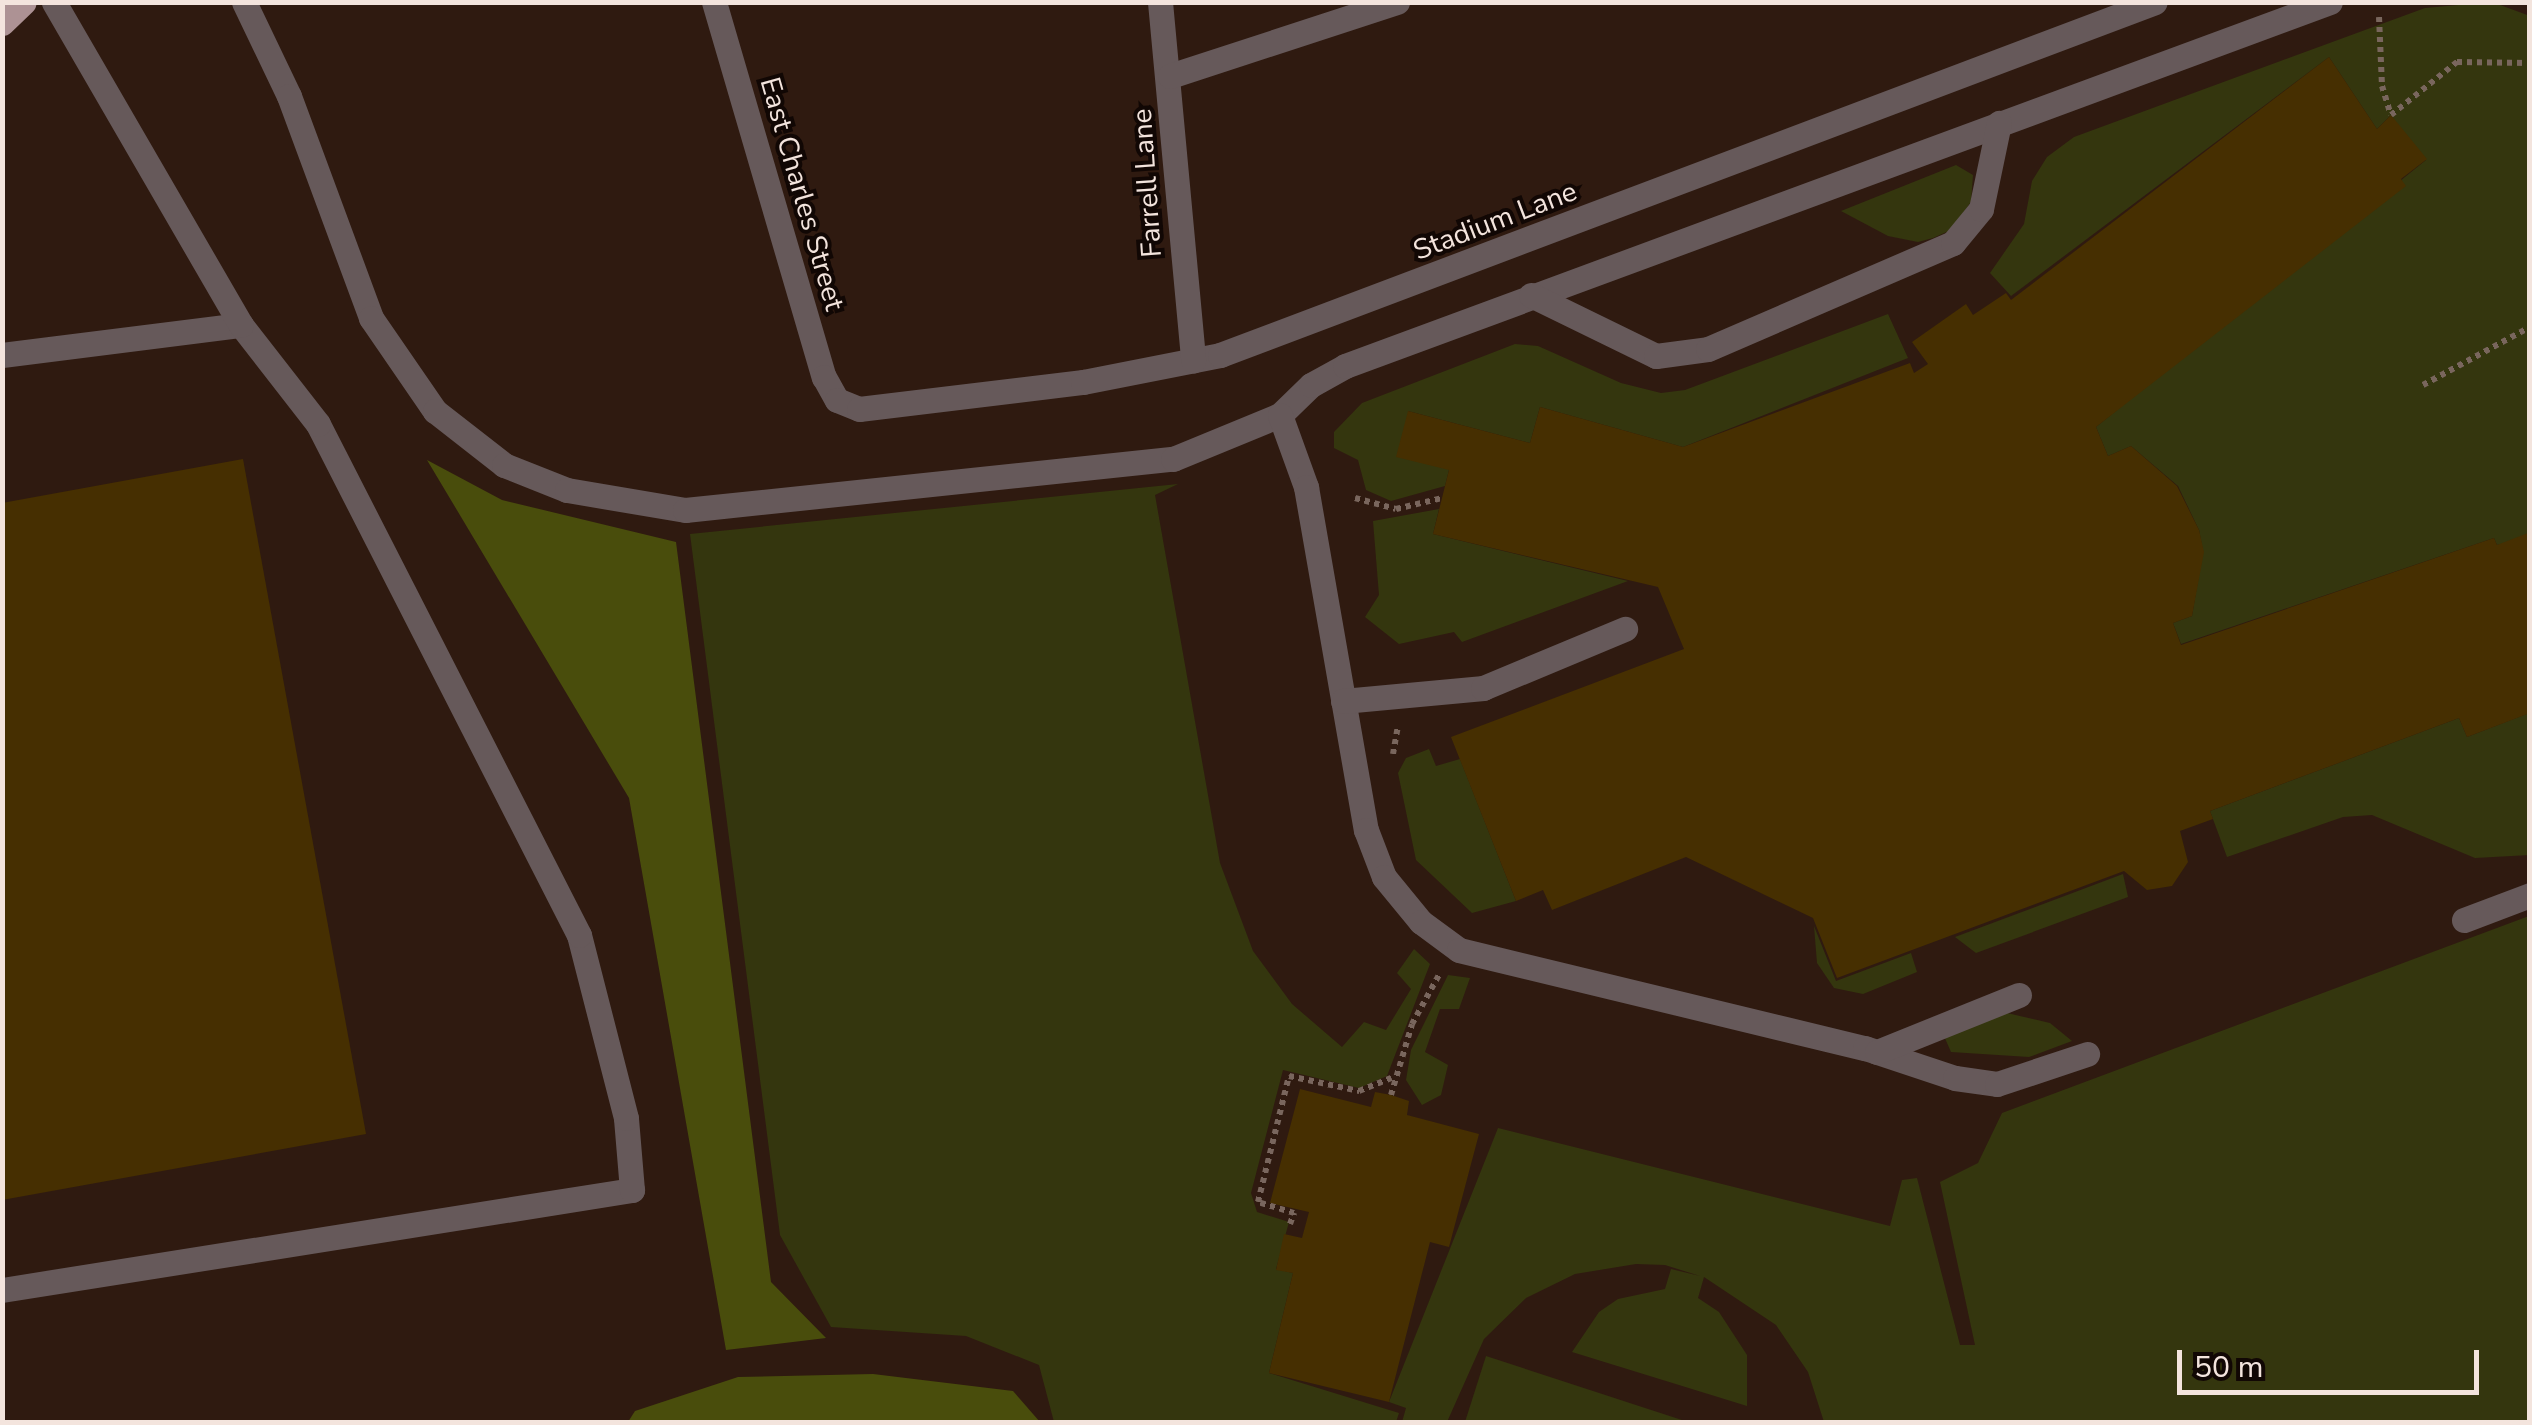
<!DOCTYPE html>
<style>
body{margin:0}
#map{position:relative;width:2532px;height:1425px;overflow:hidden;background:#2f1a10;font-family:"Nunito Sans",sans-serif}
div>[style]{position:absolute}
.green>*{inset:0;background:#34360e}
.forest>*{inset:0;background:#494d0c}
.building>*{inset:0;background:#462f01}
.path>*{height:6px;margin-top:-3px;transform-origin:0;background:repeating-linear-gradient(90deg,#79665d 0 5px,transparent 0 10px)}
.minor>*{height:25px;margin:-12.5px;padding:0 12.5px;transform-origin:12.5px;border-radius:12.5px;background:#66595a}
.major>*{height:25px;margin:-12.5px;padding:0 12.5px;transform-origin:12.5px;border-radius:12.5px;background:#ad9294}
span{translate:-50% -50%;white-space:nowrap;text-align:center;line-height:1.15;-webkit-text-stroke:8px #110704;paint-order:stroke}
.street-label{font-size:28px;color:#f3e4dd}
.frame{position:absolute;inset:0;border:5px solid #f3e4dd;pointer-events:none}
.scale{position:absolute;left:2177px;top:1350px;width:302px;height:45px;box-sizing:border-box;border:5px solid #f3e4dd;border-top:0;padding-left:12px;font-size:30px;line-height:35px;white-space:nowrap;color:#f3e4dd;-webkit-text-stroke:8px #110704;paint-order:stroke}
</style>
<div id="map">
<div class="green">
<div style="clip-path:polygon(2492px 2px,2530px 16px,2529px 538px,2497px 545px,2494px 538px,2181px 644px,2173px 623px,2192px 616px,2203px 551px,2199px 530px,2178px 486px,2131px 446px,2108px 456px,2096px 427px,2426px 160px,2390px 116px,2377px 129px,2329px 57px,2011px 296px,1990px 273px,2024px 224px,2032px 181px,2047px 157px,2074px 137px,2425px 8px)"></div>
<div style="clip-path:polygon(1956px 165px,1973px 175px,1971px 202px,1951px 230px,1933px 238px,1918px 242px,1888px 236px,1841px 211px)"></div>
<div style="clip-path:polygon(1888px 314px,1908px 358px,1683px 447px,1540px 407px,1530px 443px,1408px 411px,1449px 470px,1445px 486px,1391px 501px,1366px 490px,1358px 460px,1334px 448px,1334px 432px,1362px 403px,1515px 344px,1538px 346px,1621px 383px,1661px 393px,1685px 390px)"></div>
<div style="clip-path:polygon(1178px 484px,1155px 495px,1220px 863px,1253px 951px,1292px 1004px,1342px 1047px,1364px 1022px,1386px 1030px,1411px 989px,1397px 973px,1414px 949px,1430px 964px,1387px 1076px,1359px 1088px,1283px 1070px,1251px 1193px,1257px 1212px,1289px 1222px,1276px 1269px,1293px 1273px,1269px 1373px,1399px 1413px,1396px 1422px,1054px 1422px,1039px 1365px,966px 1336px,831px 1327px,780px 1235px,690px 534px)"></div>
<div style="clip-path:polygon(1439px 509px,1433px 534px,1628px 581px,1462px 642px,1454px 632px,1399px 644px,1365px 617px,1379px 595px,1373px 521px)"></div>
<div style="clip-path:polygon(2529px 713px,2530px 855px,2475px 858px,2372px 815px,2343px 817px,2227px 857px,2210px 811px,2459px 718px,2467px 737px)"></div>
<div style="clip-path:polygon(1429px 749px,1436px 766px,1460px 759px,1516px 901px,1472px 913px,1416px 860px,1398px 773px,1406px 758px)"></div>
<div style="clip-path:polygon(2123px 874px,2128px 897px,1976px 953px,1955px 937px)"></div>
<div style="clip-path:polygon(2529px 916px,2529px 1422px,1824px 1422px,1808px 1372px,1776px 1325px,1704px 1277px,1698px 1298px,1719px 1312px,1747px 1355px,1747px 1406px,1572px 1352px,1599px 1312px,1618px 1299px,1665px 1289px,1671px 1269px,1700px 1276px,1665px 1265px,1636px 1264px,1575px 1274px,1526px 1298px,1484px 1339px,1447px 1422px,1402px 1422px,1406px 1408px,1389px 1402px,1498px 1128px,1890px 1226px,1902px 1180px,1917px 1178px,1960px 1345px,1975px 1345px,1940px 1182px,1978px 1163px,2002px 1113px)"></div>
<div style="clip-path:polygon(1814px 926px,1836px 981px,1911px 953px,1917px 972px,1863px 994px,1834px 988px,1817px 963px)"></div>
<div style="clip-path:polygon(1448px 975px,1470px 978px,1459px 1009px,1440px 1009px,1425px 1052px,1448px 1065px,1441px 1095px,1422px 1105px,1406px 1080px,1411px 1050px)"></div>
<div style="clip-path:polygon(2007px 1013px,2050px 1023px,2072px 1041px,2029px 1057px,1951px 1052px,1944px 1036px)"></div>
<div style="clip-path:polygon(1486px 1356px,1688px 1422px,1465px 1422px)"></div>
</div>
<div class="forest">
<div style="clip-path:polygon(427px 460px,502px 500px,676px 542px,771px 1282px,826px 1338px,726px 1350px,629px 798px)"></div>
<div style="clip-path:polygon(873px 1374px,1013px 1391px,1040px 1422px,628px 1422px,635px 1411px,738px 1377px)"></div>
</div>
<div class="building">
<div style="clip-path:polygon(2329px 57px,2377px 129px,2391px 115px,2427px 159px,2401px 179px,2406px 186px,2096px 427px,2108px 456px,2131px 446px,2177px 486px,2199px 530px,2204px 552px,2192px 616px,2173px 623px,2181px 645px,2494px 538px,2497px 545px,2528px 533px,2530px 713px,2467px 737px,2459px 718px,2210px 811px,2213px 819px,2180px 831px,2188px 862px,2172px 886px,2147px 890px,2124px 871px,1837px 978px,1813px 918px,1686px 857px,1552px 910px,1543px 890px,1516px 901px,1451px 737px,1684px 649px,1658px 587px,1433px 534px,1449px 470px,1396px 457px,1408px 411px,1530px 443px,1540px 407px,1683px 447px,1910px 363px,1914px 373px,1928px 364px,1912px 342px,1966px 304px,1973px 315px,2006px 293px,2011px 300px)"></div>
<div style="clip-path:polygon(243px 459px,366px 1134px,2px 1200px,2px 503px)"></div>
<div style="clip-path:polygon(1300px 1089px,1371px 1107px,1375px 1092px,1391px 1095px,1409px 1101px,1407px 1115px,1479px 1134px,1449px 1247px,1430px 1242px,1389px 1402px,1269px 1373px,1293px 1273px,1276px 1270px,1284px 1234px,1302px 1238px,1309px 1212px,1270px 1203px)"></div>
</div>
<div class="path">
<div style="left:2379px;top:17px;width:69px;rotate:87.5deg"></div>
<div style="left:2382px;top:86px;width:30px;rotate:73deg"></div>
<div style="left:2391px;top:115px;width:85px;rotate:-38.8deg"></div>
<div style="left:2457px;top:62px;width:73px;rotate:0.8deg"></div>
<div style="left:2423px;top:385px;width:122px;rotate:-28.5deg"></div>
<div style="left:1355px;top:498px;width:42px;rotate:15deg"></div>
<div style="left:1396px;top:509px;width:47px;rotate:-13.4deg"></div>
<div style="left:1393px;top:754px;width:28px;rotate:-80deg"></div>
<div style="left:1391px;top:1095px;width:74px;rotate:-73.5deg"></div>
<div style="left:1412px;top:1024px;width:58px;rotate:-61.2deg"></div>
<div style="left:1290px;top:1224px;width:12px;rotate:-70deg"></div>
<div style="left:1294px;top:1213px;width:38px;rotate:-163deg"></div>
<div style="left:1258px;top:1202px;width:130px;rotate:-76.2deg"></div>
<div style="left:1289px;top:1076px;width:72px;rotate:12.1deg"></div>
<div style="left:1359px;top:1091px;width:35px;rotate:-22deg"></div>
</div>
<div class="minor">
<div style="left:244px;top:2px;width:104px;rotate:64.4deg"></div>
<div style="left:289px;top:96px;width:237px;rotate:69.7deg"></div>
<div style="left:371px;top:318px;width:113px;rotate:55.5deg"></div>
<div style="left:435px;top:411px;width:88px;rotate:38deg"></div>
<div style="left:504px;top:465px;width:68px;rotate:21.6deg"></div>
<div style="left:567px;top:490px;width:120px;rotate:9.6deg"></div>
<div style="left:685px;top:510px;width:491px;rotate:-6deg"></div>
<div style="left:1173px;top:459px;width:116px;rotate:-22.4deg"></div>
<div style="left:1280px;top:415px;width:43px;rotate:-44.1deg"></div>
<div style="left:1311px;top:385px;width:39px;rotate:-29deg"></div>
<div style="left:1345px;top:366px;width:1050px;rotate:-20.28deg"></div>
<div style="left:714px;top:2px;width:391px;rotate:73.7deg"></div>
<div style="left:824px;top:377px;width:26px;rotate:61deg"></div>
<div style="left:837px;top:400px;width:24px;rotate:22deg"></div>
<div style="left:859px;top:409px;width:226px;rotate:-6.9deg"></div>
<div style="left:1083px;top:382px;width:140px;rotate:-11.1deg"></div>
<div style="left:1220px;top:355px;width:999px;rotate:-20.68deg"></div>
<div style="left:1160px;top:2px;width:360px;rotate:84.7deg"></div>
<div style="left:1170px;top:76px;width:239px;rotate:-18.1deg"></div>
<div style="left:1531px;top:295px;width:139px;rotate:26deg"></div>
<div style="left:1656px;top:356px;width:52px;rotate:-7.7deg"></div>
<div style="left:1708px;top:349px;width:267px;rotate:-23.4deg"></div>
<div style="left:1953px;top:243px;width:44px;rotate:-50.5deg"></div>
<div style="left:1981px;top:209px;width:88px;rotate:-78.2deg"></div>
<div style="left:2px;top:355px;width:241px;rotate:-7.2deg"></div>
<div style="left:1280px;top:415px;width:77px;rotate:70.1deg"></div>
<div style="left:1306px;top:487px;width:348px;rotate:80.1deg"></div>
<div style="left:1366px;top:830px;width:50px;rotate:69deg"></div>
<div style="left:1384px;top:877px;width:58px;rotate:50.6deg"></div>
<div style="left:1421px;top:922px;width:47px;rotate:36.4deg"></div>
<div style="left:1459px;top:950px;width:418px;rotate:13.6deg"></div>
<div style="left:1865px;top:1048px;width:95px;rotate:18.4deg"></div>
<div style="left:1955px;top:1078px;width:42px;rotate:8.1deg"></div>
<div style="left:1997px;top:1084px;width:95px;rotate:-18.4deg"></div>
<div style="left:1343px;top:701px;width:141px;rotate:-5.3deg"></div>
<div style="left:1483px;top:688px;width:154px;rotate:-22.6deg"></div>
<div style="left:2464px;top:920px;width:71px;rotate:-20.7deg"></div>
<div style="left:1877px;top:1052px;width:153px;rotate:-21.9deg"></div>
<div style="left:2px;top:1290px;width:638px;rotate:-9.02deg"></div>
<div style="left:632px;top:1190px;width:72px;rotate:-94.8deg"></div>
<div style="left:626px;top:1118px;width:189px;rotate:-104.4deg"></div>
<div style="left:579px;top:935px;width:574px;rotate:-117.06deg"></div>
<div style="left:318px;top:424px;width:125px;rotate:-127.9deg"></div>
<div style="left:241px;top:325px;width:373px;rotate:-120.1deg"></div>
</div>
<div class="major">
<div style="left:2px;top:23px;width:30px;rotate:-44deg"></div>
</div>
<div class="street-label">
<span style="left:1147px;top:183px;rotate:-94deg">Farrell Lane</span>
<span style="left:802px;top:194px;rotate:74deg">East Charles Street</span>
<span style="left:1495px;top:221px;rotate:-21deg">Stadium Lane</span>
</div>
<div class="frame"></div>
<div class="scale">50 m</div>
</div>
